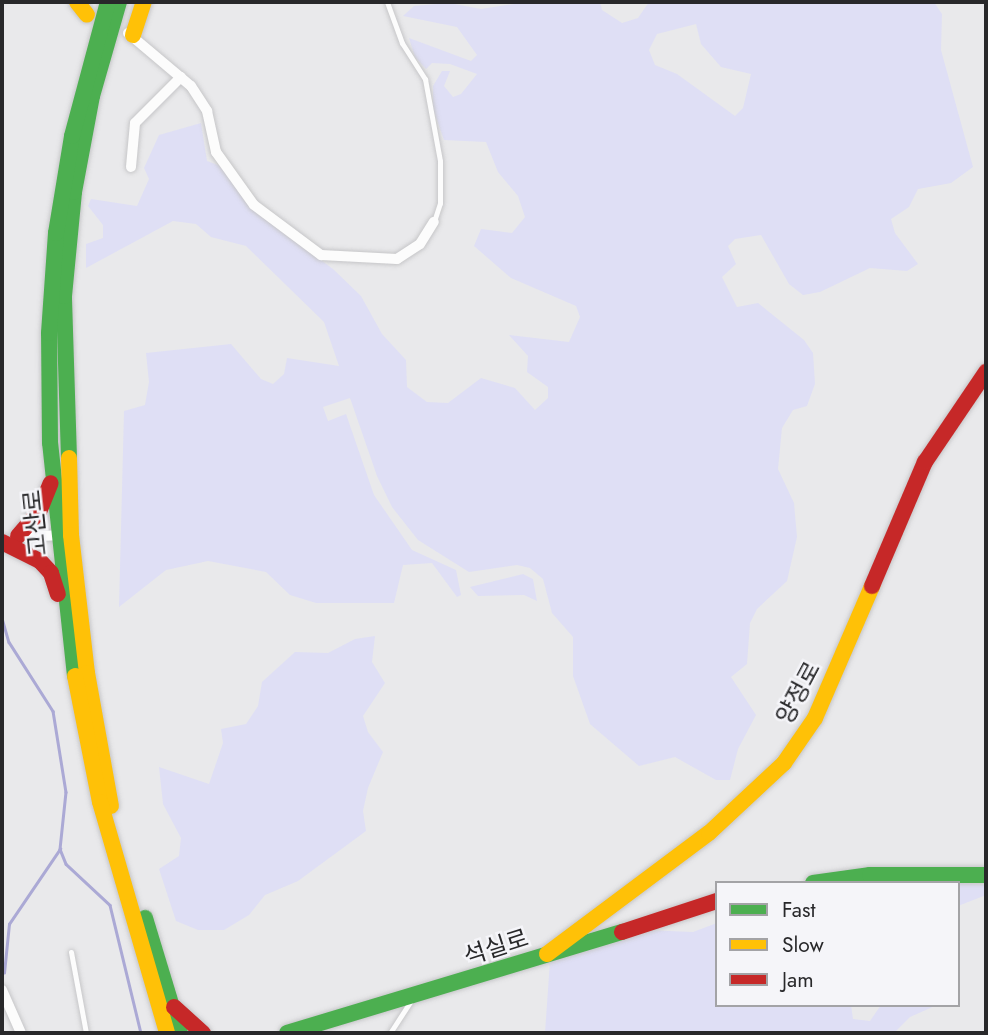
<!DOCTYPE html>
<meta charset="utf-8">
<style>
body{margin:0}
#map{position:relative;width:988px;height:1035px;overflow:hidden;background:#e9e9eb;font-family:Jost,"Noto Sans KR",sans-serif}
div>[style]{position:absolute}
.green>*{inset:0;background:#dfdff5}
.stream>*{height:2.5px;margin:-1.25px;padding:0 1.25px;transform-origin:1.25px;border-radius:1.25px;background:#aba9d5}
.roads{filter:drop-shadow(0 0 2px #c6c6c8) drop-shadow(0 0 2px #c6c6c8)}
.lane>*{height:5px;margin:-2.5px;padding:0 2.5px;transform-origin:2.5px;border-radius:2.5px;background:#fcfcfc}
.street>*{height:10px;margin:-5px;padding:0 5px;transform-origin:5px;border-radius:5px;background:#fcfcfc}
.fast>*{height:16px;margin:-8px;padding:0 8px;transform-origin:8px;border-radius:8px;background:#4caf50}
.slow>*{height:16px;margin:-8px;padding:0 8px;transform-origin:8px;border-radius:8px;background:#ffc107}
.jam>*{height:16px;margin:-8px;padding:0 8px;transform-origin:8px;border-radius:8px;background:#c62828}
span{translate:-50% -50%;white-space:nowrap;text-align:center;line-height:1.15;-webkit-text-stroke:5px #f5f5f9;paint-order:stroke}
.street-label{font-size:24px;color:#28282a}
.frame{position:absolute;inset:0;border:4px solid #28282a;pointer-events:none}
.legend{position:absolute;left:715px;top:881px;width:245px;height:126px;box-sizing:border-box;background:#f5f5f9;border:2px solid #a3a3a6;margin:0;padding:9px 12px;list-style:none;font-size:21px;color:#28282a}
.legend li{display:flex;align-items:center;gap:14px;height:35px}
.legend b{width:35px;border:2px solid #a3a3a6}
</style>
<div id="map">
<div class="green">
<div style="clip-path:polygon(evenodd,527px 2px,600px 2px,602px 10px,622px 23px,638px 18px,649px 2px,934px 2px,942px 14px,941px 50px,973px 167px,951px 183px,918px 189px,909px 207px,891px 219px,895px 233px,918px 264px,907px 271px,870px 268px,820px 292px,803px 295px,789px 284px,761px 235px,735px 239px,728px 246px,736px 264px,722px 277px,737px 307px,758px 303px,804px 340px,813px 353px,815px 384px,807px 406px,793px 410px,782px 428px,778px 469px,794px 503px,797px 537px,787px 581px,757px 609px,750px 623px,747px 664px,731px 677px,756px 715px,738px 749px,730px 780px,716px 780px,675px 757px,639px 766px,590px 724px,573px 676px,573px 637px,552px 613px,543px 579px,530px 568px,517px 565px,469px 572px,418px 540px,392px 507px,377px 476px,350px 398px,323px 407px,328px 421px,346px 414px,374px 495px,412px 550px,456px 570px,461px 595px,457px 597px,432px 563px,403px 565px,394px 603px,316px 603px,290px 595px,266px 572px,208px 561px,166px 570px,119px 607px,124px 411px,145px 405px,149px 382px,146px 353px,231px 344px,261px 379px,273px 384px,284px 374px,287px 358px,339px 366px,324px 322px,246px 246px,211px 237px,196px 224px,173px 221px,86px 268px,86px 244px,103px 238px,103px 225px,88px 206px,91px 199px,137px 206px,149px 179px,144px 168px,159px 135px,201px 123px,207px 161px,223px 167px,284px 233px,333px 269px,361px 296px,382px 334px,406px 360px,407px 387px,427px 402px,448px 403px,481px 378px,515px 388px,535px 410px,548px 398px,548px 387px,527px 372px,528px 356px,509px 335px,569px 342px,580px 317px,576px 306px,511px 278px,474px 246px,481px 229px,512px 233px,525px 217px,518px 196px,498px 172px,486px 142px,444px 140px,433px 109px,433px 86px,442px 71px,450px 71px,444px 86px,453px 97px,461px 94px,477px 74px,450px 64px,432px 63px,426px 69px,415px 57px,409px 38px,471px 61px,477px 55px,457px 27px,403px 16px,414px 6px,449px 3px,481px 9px,527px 2px,696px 24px,701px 44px,721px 67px,751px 74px,743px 108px,735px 116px,677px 74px,655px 65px,649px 50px,657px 34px,696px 24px)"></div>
<div style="clip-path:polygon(523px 574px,533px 579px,537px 601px,524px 595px,478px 596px,470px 587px)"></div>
<div style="clip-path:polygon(375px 636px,372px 662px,385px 683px,363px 716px,368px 732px,383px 752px,368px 788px,363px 811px,366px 831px,298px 881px,265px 895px,249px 915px,224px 930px,198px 930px,176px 921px,159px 869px,179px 856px,181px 838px,163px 804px,159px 767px,209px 784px,223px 743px,221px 729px,246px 724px,258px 706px,262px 682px,295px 652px,328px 653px,355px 639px)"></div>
<div style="clip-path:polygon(958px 883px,986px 885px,986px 895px,958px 906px)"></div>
<div style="clip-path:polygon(717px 923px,717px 1005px,851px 1005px,853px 1019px,870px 1021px,881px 1005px,937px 1005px,910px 1017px,894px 1033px,545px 1033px,550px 961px,643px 930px,693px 932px)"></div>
</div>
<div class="stream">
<div style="left:2px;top:618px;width:25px;rotate:74deg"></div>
<div style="left:9px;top:642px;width:82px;rotate:57.5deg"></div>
<div style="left:53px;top:711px;width:82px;rotate:80.9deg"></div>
<div style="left:66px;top:792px;width:57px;rotate:96deg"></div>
<div style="left:60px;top:849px;width:16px;rotate:68deg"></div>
<div style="left:66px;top:864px;width:60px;rotate:43deg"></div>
<div style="left:110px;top:905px;width:132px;rotate:76.4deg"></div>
<div style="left:4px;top:973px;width:49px;rotate:-84.2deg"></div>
<div style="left:9px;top:924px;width:91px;rotate:-55.8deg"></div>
</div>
<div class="roads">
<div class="lane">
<div style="left:387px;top:2px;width:44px;rotate:69.9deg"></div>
<div style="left:402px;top:43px;width:43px;rotate:57.4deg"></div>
<div style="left:425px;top:79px;width:83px;rotate:79.6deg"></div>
<div style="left:440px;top:161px;width:42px;rotate:90deg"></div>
<div style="left:440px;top:203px;width:20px;rotate:108deg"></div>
<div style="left:71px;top:952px;width:82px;rotate:79.5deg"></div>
<div style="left:390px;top:1033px;width:37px;rotate:-57deg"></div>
</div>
<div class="street">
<div style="left:128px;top:33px;width:82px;rotate:40.1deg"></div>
<div style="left:191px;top:86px;width:30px;rotate:57deg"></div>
<div style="left:207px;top:111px;width:42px;rotate:77.6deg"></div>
<div style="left:216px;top:152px;width:65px;rotate:54.4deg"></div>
<div style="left:254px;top:205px;width:84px;rotate:36.7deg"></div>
<div style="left:321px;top:255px;width:76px;rotate:3deg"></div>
<div style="left:397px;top:259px;width:27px;rotate:-33deg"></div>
<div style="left:420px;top:244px;width:26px;rotate:-58deg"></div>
<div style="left:131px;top:167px;width:44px;rotate:-84.8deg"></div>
<div style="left:135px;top:123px;width:65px;rotate:-45deg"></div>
<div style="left:15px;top:537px;width:50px;rotate:-2.3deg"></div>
<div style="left:2px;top:990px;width:47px;rotate:66.2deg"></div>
</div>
<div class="fast">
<div style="left:69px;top:458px;width:162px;rotate:-91.8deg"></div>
<div style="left:64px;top:296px;width:104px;rotate:-84.5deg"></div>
<div style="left:74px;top:192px;width:98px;rotate:-79.4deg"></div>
<div style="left:92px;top:96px;width:98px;rotate:-74deg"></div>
<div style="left:75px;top:676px;width:234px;rotate:-96.1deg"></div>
<div style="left:50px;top:443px;width:110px;rotate:-90.5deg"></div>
<div style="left:49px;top:333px;width:100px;rotate:-86deg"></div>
<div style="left:56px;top:233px;width:98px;rotate:-80.6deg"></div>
<div style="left:72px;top:136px;width:139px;rotate:-75deg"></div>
<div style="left:813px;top:883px;width:58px;rotate:-8deg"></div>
<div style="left:870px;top:875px;width:116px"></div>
<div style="left:145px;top:918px;width:120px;rotate:73.1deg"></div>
<div style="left:287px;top:1033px;width:350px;rotate:-16.8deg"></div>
</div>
<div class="slow">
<div style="left:77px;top:2px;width:16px;rotate:52deg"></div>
<div style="left:133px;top:35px;width:35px;rotate:-72deg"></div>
<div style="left:69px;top:458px;width:77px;rotate:88.5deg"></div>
<div style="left:71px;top:535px;width:139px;rotate:83.4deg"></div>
<div style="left:87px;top:673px;width:135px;rotate:79.8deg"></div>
<div style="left:75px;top:676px;width:128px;rotate:78.8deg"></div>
<div style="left:100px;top:802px;width:241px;rotate:73.8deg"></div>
<div style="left:547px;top:954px;width:202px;rotate:-36.8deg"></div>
<div style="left:709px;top:833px;width:103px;rotate:-43deg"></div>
<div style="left:784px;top:763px;width:55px;rotate:-55.4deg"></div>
<div style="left:815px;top:718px;width:144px;rotate:-66.6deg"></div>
</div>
<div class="jam">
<div style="left:18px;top:536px;width:32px;rotate:-49deg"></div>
<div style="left:39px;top:512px;width:31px;rotate:-68deg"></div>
<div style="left:2px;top:542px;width:42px;rotate:26.6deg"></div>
<div style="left:40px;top:561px;width:16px;rotate:47deg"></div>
<div style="left:51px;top:573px;width:22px;rotate:72deg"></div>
<div style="left:872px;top:586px;width:135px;rotate:-66.9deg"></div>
<div style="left:925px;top:462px;width:109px;rotate:-55.9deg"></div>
<div style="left:622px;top:932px;width:100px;rotate:-18.1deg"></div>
<div style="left:174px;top:1007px;width:39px;rotate:42deg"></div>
</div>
</div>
<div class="street-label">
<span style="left:35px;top:523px;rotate:-96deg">고산로</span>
<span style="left:798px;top:693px;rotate:-62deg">양정로</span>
<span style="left:496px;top:947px;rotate:-18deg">석실로</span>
</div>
<div class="frame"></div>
<ul class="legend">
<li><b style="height:9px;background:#4caf50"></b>Fast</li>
<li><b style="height:9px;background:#ffc107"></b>Slow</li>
<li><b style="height:9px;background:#c62828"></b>Jam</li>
</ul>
</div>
